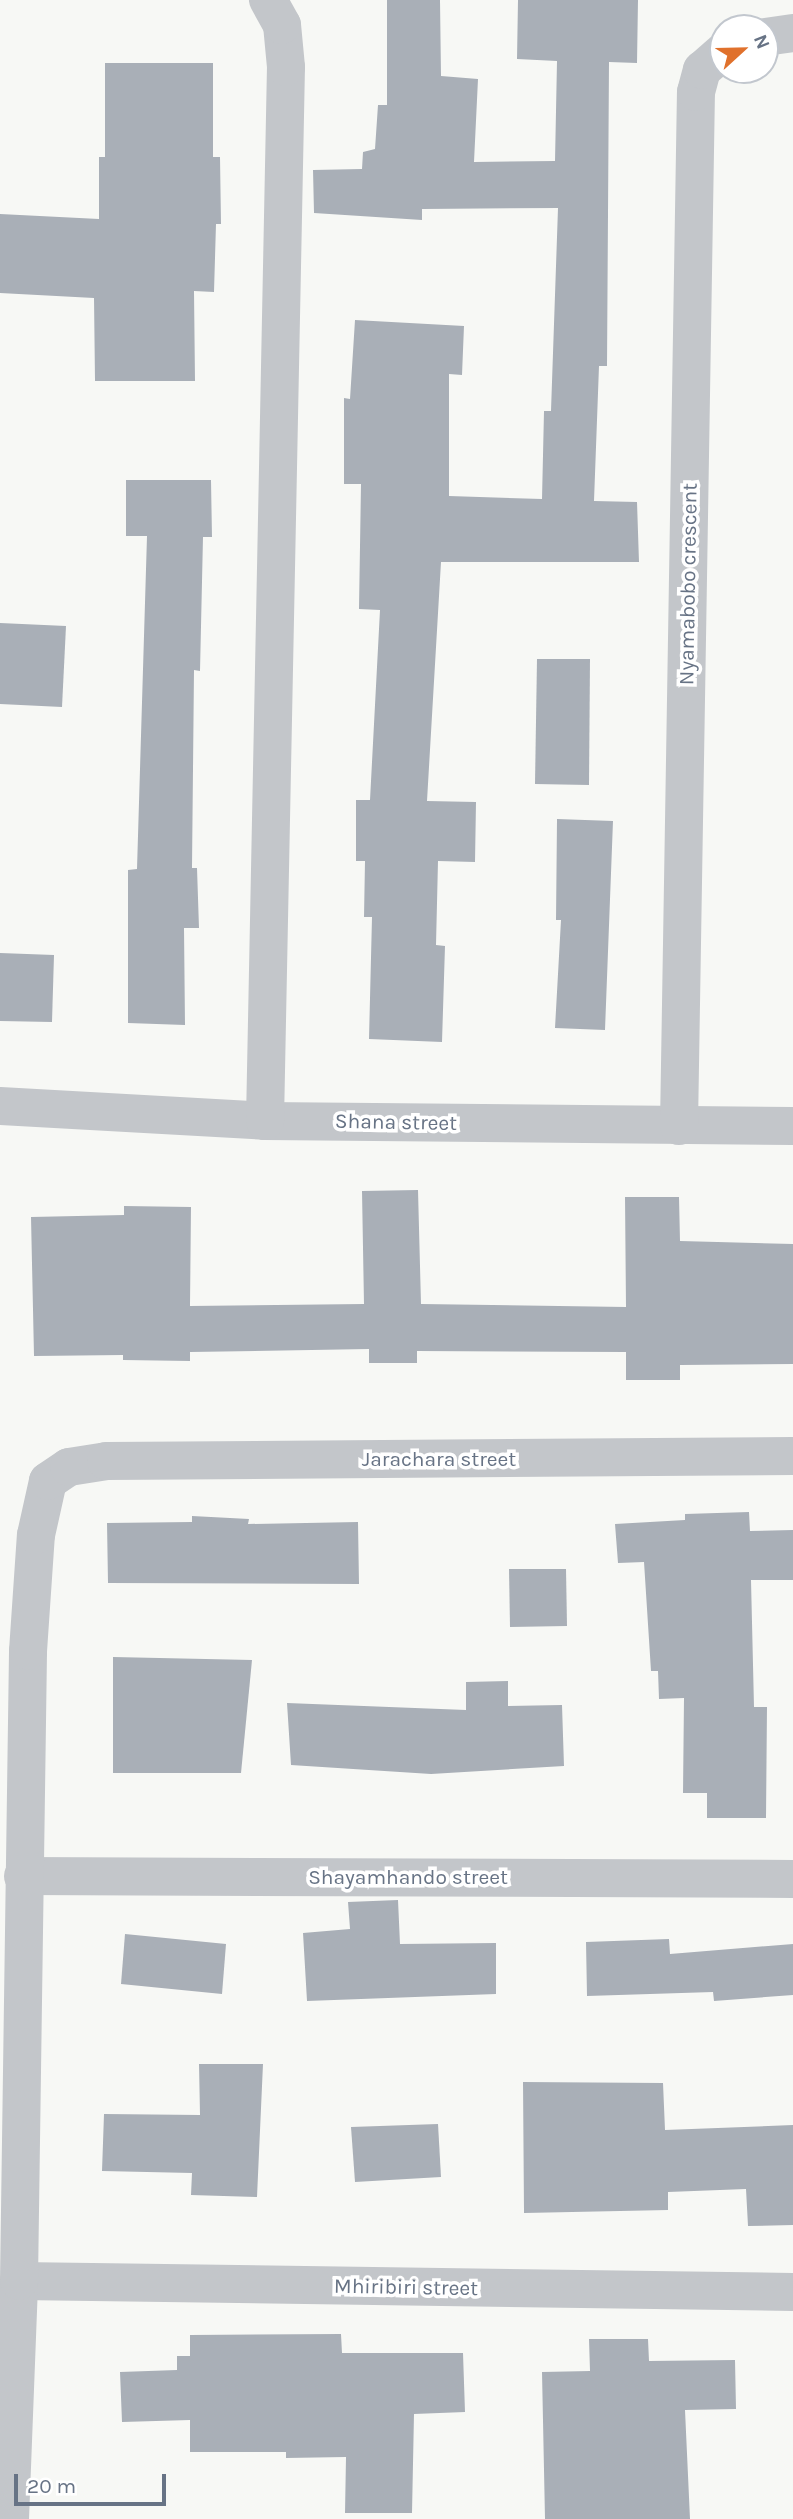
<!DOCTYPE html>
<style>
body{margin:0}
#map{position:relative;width:793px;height:2519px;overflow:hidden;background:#f7f8f5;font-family:Karla,sans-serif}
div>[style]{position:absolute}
.building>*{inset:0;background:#a9afb7}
.street>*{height:38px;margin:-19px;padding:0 19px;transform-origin:19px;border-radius:19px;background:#c3c6ca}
span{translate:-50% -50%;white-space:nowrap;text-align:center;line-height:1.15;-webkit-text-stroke:7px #fff;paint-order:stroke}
.street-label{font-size:21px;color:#677385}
.north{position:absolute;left:709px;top:14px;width:70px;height:70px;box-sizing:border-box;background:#fff;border:2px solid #c2c7ce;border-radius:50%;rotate:68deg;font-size:19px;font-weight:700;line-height:28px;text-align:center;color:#677385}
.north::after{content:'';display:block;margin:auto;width:24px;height:32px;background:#e0712c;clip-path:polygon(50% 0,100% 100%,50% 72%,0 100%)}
.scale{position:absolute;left:14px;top:2474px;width:152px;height:32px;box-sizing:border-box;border:4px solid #677385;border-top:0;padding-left:9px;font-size:21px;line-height:24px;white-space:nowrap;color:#677385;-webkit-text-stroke:5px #fff;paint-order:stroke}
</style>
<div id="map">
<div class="building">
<div style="clip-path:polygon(387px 0,440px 0,441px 76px,478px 79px,474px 162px,555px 161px,557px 61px,517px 59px,518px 0,638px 0,637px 63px,609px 62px,607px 366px,599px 366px,594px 501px,637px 502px,639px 562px,441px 562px,427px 801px,476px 802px,475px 862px,438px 861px,436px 945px,445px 946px,442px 1042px,369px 1039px,372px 917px,364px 917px,365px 861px,356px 861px,356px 800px,370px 800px,380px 610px,359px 609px,361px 484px,344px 484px,344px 398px,350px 399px,355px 320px,464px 326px,462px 375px,449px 374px,449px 496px,542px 499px,544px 411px,551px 411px,558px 208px,422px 209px,422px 220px,314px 213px,313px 170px,362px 169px,363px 152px,375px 149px,378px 105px,387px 105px)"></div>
<div style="clip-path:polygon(105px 63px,213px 63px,213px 157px,220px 157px,221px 224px,216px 224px,214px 292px,194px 291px,195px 381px,95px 381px,94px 298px,0 293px,0 214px,99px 219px,99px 157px,105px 157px)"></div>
<div style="clip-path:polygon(126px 480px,211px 480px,212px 537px,203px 537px,200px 671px,194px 670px,192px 868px,197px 868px,199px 928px,184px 928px,185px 1025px,128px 1023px,128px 870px,137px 869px,147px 536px,126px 536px)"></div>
<div style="clip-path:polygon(0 623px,66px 626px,62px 707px,0 704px)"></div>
<div style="clip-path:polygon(537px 659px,590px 659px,589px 785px,535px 784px)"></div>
<div style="clip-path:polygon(557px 819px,613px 821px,605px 1030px,555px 1028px,561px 920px,556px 920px)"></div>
<div style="clip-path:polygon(0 953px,54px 955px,52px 1022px,0 1021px)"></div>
<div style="clip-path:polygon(418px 1190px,421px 1304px,626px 1307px,625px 1197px,679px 1197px,680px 1241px,793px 1244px,793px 1364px,680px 1365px,680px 1380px,626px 1380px,626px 1352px,417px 1351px,417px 1363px,369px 1363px,369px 1349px,190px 1352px,190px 1361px,123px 1360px,123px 1355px,34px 1356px,31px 1217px,124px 1215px,124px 1206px,191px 1207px,190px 1306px,364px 1304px,362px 1191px)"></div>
<div style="clip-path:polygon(749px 1512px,750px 1531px,793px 1530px,793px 1580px,751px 1580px,754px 1707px,767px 1707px,766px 1818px,707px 1818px,707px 1793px,683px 1793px,684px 1698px,659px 1699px,658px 1671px,651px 1671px,644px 1562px,618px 1563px,615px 1524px,685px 1520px,685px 1514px)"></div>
<div style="clip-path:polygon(192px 1516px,249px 1519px,248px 1524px,358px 1522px,359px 1584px,108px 1583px,107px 1523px,192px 1522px)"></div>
<div style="clip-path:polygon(509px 1569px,566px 1569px,567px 1626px,510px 1627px)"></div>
<div style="clip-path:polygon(113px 1657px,252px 1660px,241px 1773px,113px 1773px)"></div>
<div style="clip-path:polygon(508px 1681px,508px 1706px,562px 1705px,564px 1766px,431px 1774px,291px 1765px,287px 1703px,466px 1710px,466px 1682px)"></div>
<div style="clip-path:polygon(398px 1900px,400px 1944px,496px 1943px,496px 1994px,307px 2001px,303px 1933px,350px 1929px,348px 1902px)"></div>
<div style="clip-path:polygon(125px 1934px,226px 1944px,222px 1994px,121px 1984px)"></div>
<div style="clip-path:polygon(669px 1939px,670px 1954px,793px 1944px,793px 1995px,714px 2001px,713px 1992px,587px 1996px,586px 1942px)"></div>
<div style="clip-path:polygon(199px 2064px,263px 2064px,257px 2197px,191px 2195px,192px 2173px,102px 2171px,104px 2114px,200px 2115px)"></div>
<div style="clip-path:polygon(523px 2082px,663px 2083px,665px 2130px,793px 2125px,793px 2225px,748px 2226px,746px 2189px,668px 2192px,668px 2210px,524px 2213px)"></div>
<div style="clip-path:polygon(438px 2124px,441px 2177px,355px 2182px,351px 2127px)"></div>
<div style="clip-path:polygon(341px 2334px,342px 2353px,463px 2353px,465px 2412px,414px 2414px,412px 2513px,345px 2513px,346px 2457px,286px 2458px,286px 2452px,190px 2452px,190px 2420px,122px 2422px,120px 2372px,177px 2370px,177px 2356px,190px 2356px,190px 2335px)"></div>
<div style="clip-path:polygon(589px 2339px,648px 2339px,649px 2361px,735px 2360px,736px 2409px,685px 2410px,690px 2519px,545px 2519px,542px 2372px,590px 2371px)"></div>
</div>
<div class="street">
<div style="left:765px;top:37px;width:28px;rotate:-8deg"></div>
<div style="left:0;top:1106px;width:265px;rotate:3.2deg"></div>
<div style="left:265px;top:1121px;width:528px;rotate:0.54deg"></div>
<div style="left:265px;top:1121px;width:1054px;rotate:-88.86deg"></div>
<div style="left:286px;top:67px;width:42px;rotate:-95.4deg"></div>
<div style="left:282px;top:25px;width:29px;rotate:-119deg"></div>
<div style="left:679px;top:1126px;width:1034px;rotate:-89.06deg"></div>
<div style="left:696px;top:92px;width:23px;rotate:-75deg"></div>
<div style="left:702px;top:70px;width:28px;rotate:-41deg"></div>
<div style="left:23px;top:1876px;width:770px;rotate:0.22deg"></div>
<div style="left:19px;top:2281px;width:774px;rotate:0.81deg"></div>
<div style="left:10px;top:2519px;width:238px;rotate:-87.8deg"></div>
<div style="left:19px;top:2281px;width:630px;rotate:-89.18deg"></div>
<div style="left:28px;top:1651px;width:116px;rotate:-86.1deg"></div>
<div style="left:36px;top:1535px;width:55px;rotate:-77.5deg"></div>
<div style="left:48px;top:1481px;width:25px;rotate:-34deg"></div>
<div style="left:69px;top:1467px;width:37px;rotate:-9deg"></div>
<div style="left:106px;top:1461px;width:687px;rotate:-0.42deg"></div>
</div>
<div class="street-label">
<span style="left:688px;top:584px;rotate:-89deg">Nyamabobo crescent</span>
<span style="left:396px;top:1122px;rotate:1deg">Shana street</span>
<span style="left:439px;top:1459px">Jarachara street</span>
<span style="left:408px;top:1877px">Shayamhando street</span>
<span style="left:406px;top:2287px;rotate:1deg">Mhiribiri street</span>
</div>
<div class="north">N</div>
<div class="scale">20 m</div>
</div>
